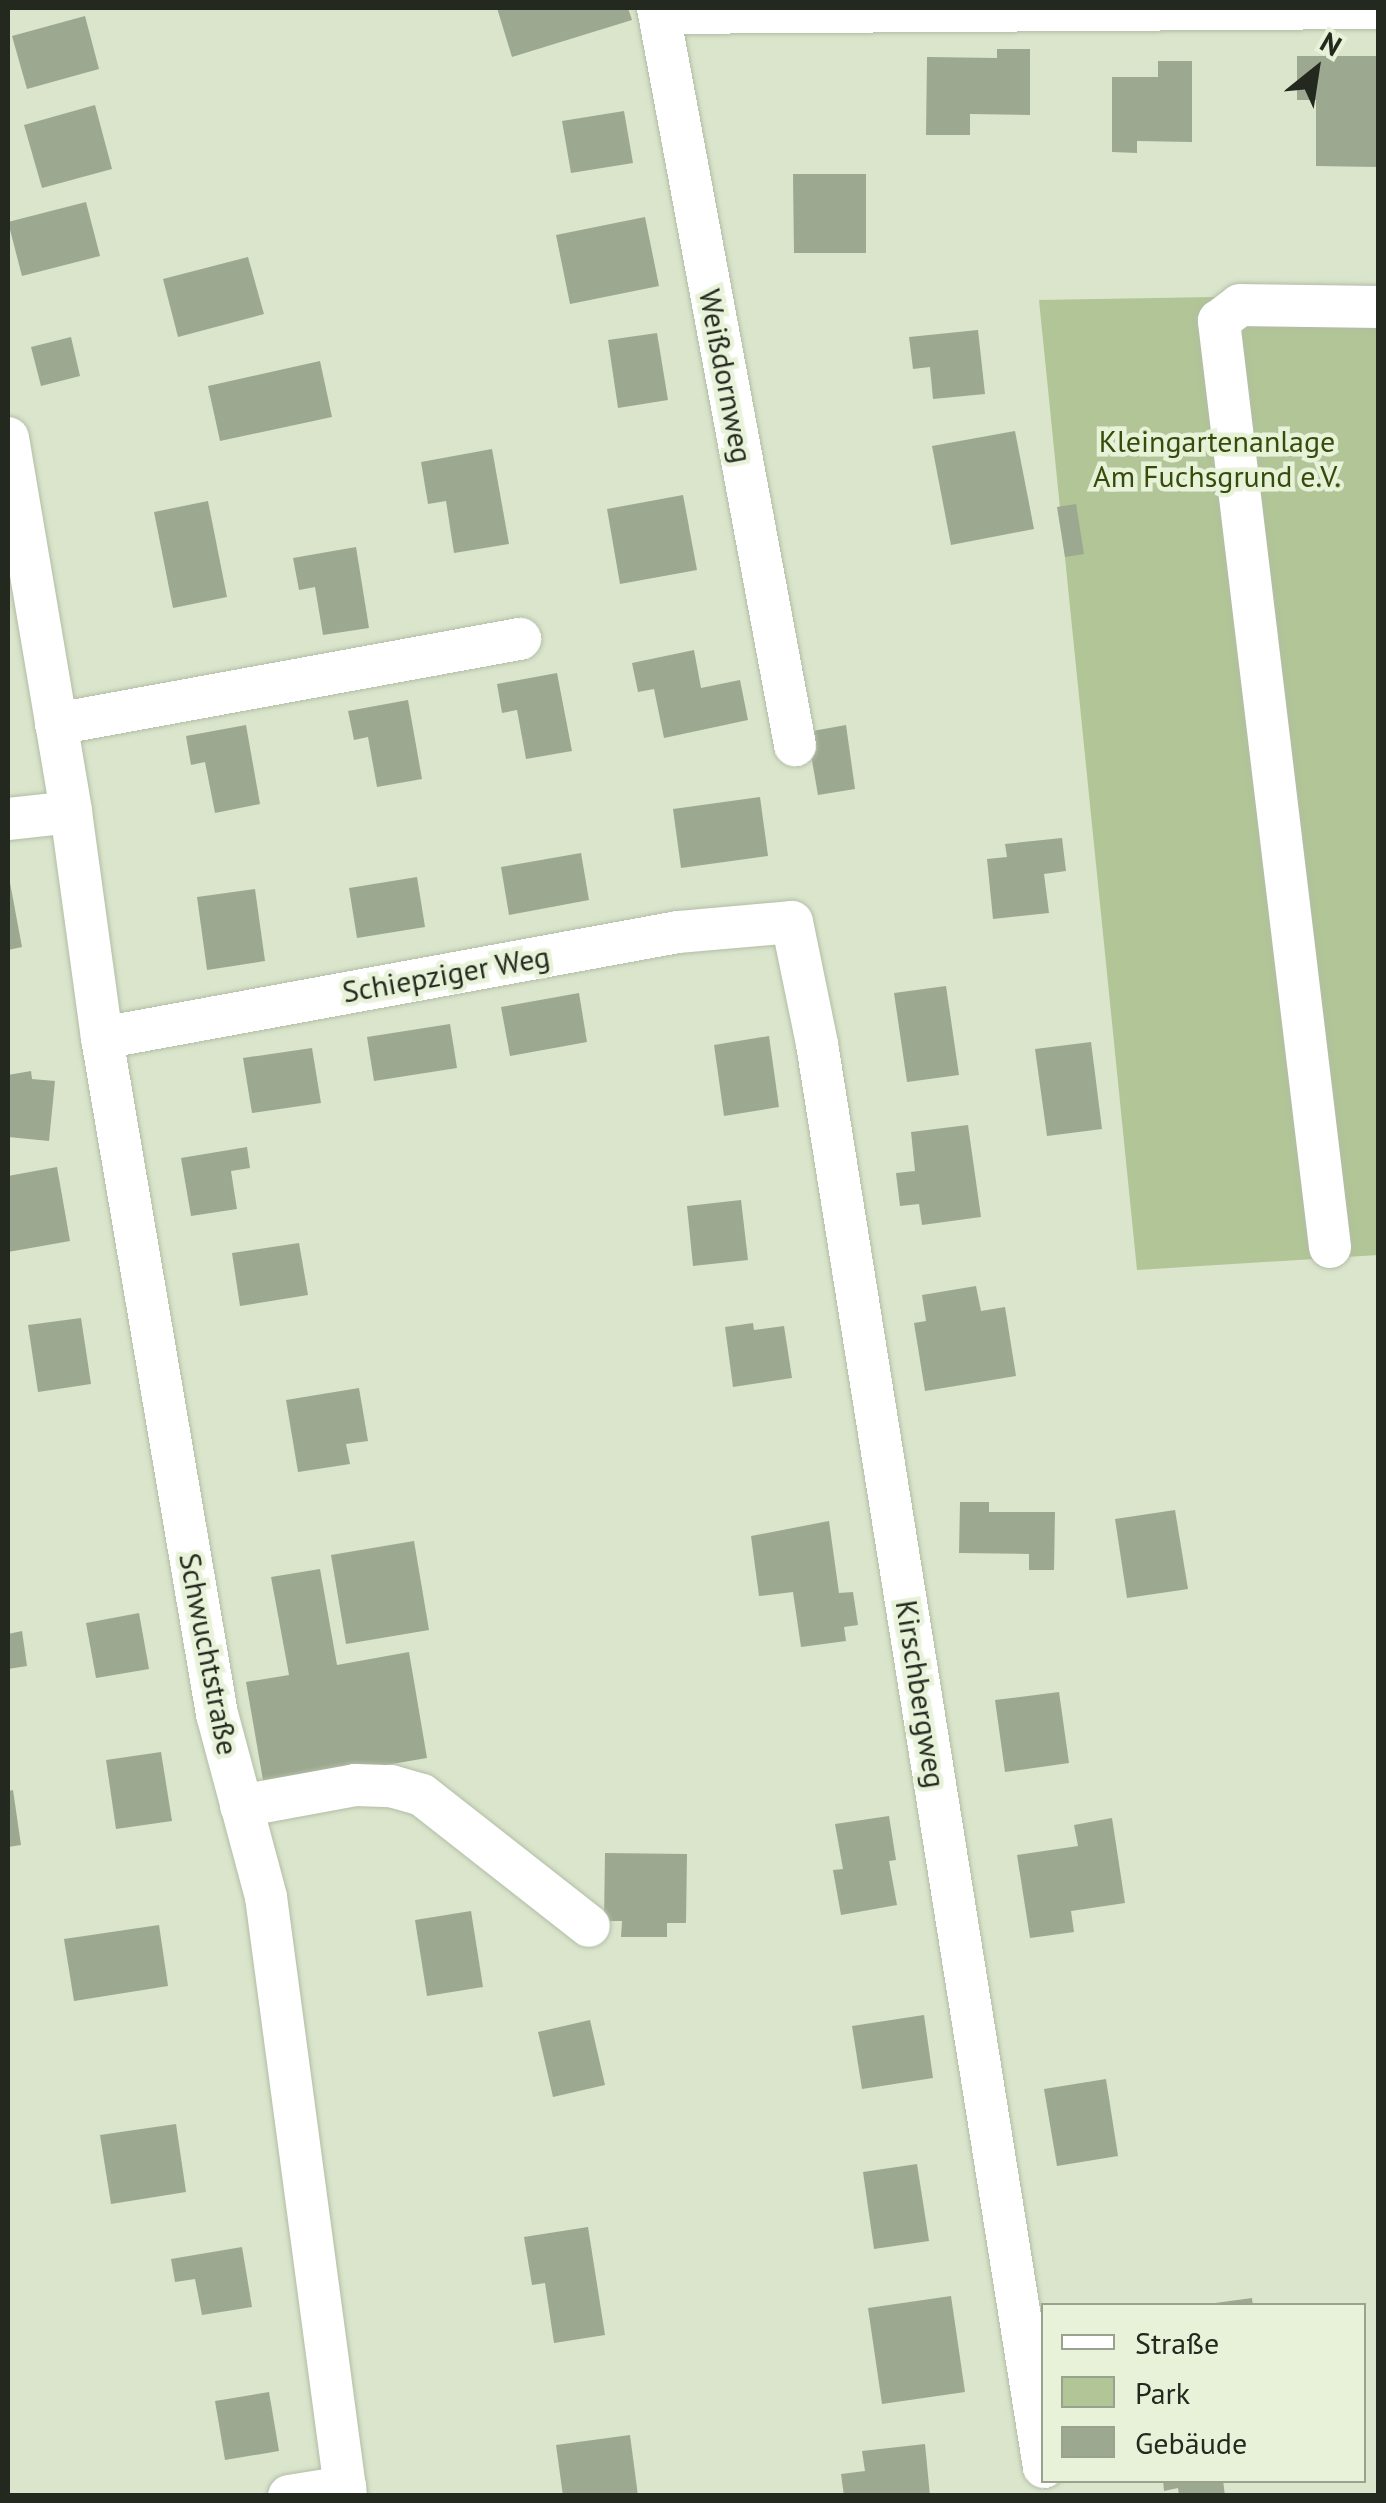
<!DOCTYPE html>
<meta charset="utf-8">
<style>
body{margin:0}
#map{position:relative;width:1386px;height:2503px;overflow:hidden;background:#dae5cc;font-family:"PT Sans",sans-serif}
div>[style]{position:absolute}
.green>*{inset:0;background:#b1c597}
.building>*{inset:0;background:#9da890}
.roads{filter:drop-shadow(0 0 2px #b2bda5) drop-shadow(0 0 2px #b2bda5)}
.minor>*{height:42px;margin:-21px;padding:0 21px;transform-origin:21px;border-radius:21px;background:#fff}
span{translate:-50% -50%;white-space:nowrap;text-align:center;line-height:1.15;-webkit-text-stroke:9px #e7f2d9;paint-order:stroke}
.street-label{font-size:30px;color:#24291f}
.park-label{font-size:30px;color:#364c0b}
.frame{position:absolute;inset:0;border:10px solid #24291f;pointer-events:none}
.legend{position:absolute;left:1041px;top:2303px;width:325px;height:180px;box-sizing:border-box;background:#e7f2d9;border:2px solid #99a28f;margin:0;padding:12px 18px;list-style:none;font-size:30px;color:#24291f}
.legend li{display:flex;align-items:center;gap:20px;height:50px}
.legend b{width:50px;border:2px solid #99a28f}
.north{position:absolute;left:1266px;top:20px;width:100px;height:100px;-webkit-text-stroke:8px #e7f2d9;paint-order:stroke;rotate:30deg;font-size:28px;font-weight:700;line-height:40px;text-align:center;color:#24291f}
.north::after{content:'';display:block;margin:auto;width:35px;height:45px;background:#24291f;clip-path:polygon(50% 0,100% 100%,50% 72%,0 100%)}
</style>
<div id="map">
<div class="green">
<div style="clip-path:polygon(1378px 294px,1378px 1255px,1137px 1270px,1039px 300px)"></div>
</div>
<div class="building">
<div style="clip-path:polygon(497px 8px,628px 8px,632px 20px,512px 57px)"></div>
<div style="clip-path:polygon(85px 16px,99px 69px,27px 89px,12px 36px)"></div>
<div style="clip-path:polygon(997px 49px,1030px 49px,1030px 115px,970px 114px,970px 135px,926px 135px,927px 57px,997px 58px)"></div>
<div style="clip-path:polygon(1297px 56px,1378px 56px,1378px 167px,1316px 166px,1316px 100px,1297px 100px)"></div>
<div style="clip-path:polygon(1158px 61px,1192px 61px,1192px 142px,1137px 141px,1137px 153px,1112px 152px,1112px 77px,1158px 77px)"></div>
<div style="clip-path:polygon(95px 105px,112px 169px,42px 188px,24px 125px)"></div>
<div style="clip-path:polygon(624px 111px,633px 163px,571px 173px,562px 121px)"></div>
<div style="clip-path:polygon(793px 174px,866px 174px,866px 253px,794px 253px)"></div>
<div style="clip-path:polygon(86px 202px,100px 256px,22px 276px,8px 222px)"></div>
<div style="clip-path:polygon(645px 217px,659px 286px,570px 304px,556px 235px)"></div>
<div style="clip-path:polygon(248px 257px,264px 314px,178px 337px,163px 279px)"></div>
<div style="clip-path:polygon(978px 330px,985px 394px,933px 399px,930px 367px,913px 369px,909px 337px)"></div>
<div style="clip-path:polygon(657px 333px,668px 400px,618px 408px,608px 340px)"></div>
<div style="clip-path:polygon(71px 337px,80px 376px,41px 386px,31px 347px)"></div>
<div style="clip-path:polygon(320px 361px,332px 417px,220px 441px,208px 386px)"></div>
<div style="clip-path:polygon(1015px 431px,1034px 529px,951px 545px,932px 446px)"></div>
<div style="clip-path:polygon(492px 449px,509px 544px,454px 553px,446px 501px,428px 504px,421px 462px)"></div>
<div style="clip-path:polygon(683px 495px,697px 570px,620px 584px,607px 509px)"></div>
<div style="clip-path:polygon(208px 501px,227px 597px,173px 608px,154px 512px)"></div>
<div style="clip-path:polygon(1076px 504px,1084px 554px,1065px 557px,1057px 507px)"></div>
<div style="clip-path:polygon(356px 547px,369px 628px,323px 635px,315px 587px,299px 590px,293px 558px)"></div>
<div style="clip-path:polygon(694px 650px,701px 688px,740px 680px,748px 720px,664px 738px,654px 689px,638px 692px,632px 663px)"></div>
<div style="clip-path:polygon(557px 673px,572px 751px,526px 759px,517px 710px,502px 713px,497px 684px)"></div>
<div style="clip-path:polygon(408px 700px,422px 779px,377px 787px,368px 737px,354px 740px,348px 711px)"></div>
<div style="clip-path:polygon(246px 725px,260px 804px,215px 813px,205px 762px,191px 765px,186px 736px)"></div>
<div style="clip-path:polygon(846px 725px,855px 789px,818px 795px,807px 732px)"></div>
<div style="clip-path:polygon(760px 797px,768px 856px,681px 868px,673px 809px)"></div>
<div style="clip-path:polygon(1062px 838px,1066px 871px,1044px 874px,1049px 913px,993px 919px,987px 859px,1007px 857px,1005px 844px)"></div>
<div style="clip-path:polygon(581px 853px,589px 900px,509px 915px,501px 867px)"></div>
<div style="clip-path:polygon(8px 872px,22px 947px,8px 950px)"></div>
<div style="clip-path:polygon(417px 877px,425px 927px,357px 938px,349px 888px)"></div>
<div style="clip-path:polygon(255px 889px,265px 961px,207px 970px,197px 897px)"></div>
<div style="clip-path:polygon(946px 986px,959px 1075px,907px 1082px,894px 993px)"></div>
<div style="clip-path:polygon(579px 993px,587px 1042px,510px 1056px,501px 1007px)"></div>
<div style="clip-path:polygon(450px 1024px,457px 1068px,374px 1081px,367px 1037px)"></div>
<div style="clip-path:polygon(769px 1036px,779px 1107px,724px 1116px,714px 1045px)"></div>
<div style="clip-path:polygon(1091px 1042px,1102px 1129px,1047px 1136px,1035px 1049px)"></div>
<div style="clip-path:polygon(312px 1048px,321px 1103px,252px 1113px,243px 1058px)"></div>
<div style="clip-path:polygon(31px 1071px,32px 1079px,55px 1081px,49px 1141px,8px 1137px,8px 1075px)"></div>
<div style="clip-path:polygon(968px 1125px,981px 1217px,922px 1225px,919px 1204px,900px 1206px,896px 1173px,915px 1171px,911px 1132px)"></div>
<div style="clip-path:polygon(247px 1147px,250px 1168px,231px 1171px,237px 1209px,191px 1216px,181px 1158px)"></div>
<div style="clip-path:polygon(57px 1167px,70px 1241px,8px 1252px,8px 1176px)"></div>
<div style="clip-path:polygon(741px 1200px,748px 1260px,693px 1266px,687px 1206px)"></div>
<div style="clip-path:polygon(299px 1243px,308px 1295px,240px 1306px,232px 1253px)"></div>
<div style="clip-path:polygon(976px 1286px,981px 1311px,1005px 1307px,1016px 1376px,925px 1391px,914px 1323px,926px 1321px,922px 1295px)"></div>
<div style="clip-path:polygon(81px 1318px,91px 1384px,38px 1392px,28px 1325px)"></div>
<div style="clip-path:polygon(753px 1323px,754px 1330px,784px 1326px,792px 1378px,733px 1387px,725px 1327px)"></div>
<div style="clip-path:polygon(359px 1388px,368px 1441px,346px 1444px,350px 1464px,298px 1472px,286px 1400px)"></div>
<div style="clip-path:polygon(960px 1502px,989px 1502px,989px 1512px,1055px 1512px,1054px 1570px,1029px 1570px,1029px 1554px,959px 1553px)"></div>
<div style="clip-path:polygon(1175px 1510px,1188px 1589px,1127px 1598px,1115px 1519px)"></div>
<div style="clip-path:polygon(829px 1521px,839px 1593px,853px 1592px,858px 1625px,844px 1627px,846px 1641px,801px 1647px,793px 1592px,759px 1596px,751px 1536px)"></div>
<div style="clip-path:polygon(414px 1541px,429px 1630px,346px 1644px,331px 1555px)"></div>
<div style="clip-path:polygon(320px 1569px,337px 1665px,409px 1652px,427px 1758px,264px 1786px,246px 1682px,289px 1675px,271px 1577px)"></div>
<div style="clip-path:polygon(139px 1613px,149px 1669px,96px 1678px,86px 1623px)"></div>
<div style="clip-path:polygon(22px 1631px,27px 1666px,8px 1669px,8px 1634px)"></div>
<div style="clip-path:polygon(1059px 1692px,1069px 1763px,1005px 1772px,995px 1700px)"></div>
<div style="clip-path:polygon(161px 1752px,172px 1821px,116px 1829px,106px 1760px)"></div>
<div style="clip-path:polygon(13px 1790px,21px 1845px,8px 1847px,8px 1791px)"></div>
<div style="clip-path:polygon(889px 1816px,896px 1860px,889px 1861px,897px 1905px,841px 1915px,833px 1870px,843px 1869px,835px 1824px)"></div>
<div style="clip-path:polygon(1112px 1818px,1125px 1903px,1071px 1911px,1074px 1932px,1030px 1938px,1017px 1855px,1078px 1846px,1074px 1825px)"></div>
<div style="clip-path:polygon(605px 1853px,687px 1854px,686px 1923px,667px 1923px,667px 1937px,621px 1937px,622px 1921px,604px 1921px)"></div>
<div style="clip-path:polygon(471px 1911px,483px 1987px,427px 1996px,415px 1920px)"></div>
<div style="clip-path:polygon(159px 1925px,168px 1986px,74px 2001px,64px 1939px)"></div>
<div style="clip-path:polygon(924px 2015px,933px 2078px,862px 2089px,852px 2026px)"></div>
<div style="clip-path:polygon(590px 2020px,605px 2085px,553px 2097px,538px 2032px)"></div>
<div style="clip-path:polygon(1106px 2079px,1118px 2156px,1057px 2166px,1044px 2089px)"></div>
<div style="clip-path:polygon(176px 2124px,186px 2192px,111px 2204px,100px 2135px)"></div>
<div style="clip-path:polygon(917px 2164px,929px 2241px,874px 2249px,863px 2172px)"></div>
<div style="clip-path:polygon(588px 2227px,605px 2335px,554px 2343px,545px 2283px,532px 2285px,524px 2237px)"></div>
<div style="clip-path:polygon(242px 2247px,252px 2307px,202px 2315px,195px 2279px,175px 2282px,171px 2259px)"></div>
<div style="clip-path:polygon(951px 2296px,965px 2392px,882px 2404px,868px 2308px)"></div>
<div style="clip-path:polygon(1252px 2298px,1253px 2306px,1215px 2306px,1215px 2303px)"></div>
<div style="clip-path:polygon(269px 2392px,279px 2451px,225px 2460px,215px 2401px)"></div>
<div style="clip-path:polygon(630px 2435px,638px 2496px,563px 2496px,556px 2445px)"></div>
<div style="clip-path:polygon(925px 2444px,930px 2496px,844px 2496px,841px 2474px,865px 2471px,862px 2451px)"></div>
<div style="clip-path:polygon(1163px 2480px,1223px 2480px,1225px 2496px,1179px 2496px,1178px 2488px,1164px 2491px)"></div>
</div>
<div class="roads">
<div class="minor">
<div style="left:658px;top:8px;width:750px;rotate:79.47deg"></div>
<div style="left:659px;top:13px;width:719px;rotate:-0.4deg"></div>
<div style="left:8px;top:438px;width:379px;rotate:80.4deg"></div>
<div style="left:71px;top:812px;width:228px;rotate:82.2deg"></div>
<div style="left:102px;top:1038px;width:686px;rotate:80.35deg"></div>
<div style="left:217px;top:1714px;width:189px;rotate:75deg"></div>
<div style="left:266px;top:1897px;width:604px;rotate:82.39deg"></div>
<div style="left:56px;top:724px;width:472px;rotate:-10.4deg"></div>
<div style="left:8px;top:819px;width:63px;rotate:-6.3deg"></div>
<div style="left:102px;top:1038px;width:586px;rotate:-10.43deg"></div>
<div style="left:678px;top:932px;width:114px;rotate:-5deg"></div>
<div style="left:792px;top:922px;width:125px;rotate:78.4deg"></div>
<div style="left:817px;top:1044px;width:1441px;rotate:80.94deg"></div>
<div style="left:1330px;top:1247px;width:933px;rotate:-96.84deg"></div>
<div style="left:1219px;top:321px;width:26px;rotate:-37deg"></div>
<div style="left:1240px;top:305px;width:138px;rotate:0.8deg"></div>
<div style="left:241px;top:1806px;width:116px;rotate:-10.4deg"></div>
<div style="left:355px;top:1785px;width:36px;rotate:2deg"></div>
<div style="left:391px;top:1786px;width:32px;rotate:16deg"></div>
<div style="left:422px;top:1795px;width:212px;rotate:38.1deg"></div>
<div style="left:289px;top:2496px;width:57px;rotate:-9.1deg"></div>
</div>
</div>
<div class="street-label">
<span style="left:726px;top:376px;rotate:79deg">Weißdornweg</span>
<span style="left:446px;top:974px;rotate:-10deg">Schiepziger Weg</span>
<span style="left:209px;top:1654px;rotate:79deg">Schwuchtstraße</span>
<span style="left:921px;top:1694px;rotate:81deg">Kirschbergweg</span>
</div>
<div class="park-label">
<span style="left:1217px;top:458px">Kleingartenanlage<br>Am Fuchsgrund e.V.</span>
</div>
<div class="frame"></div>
<ul class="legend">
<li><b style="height:12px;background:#fff"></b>Straße</li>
<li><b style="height:28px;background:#b1c597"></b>Park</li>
<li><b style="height:28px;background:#9da890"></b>Gebäude</li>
</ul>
<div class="north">N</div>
</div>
